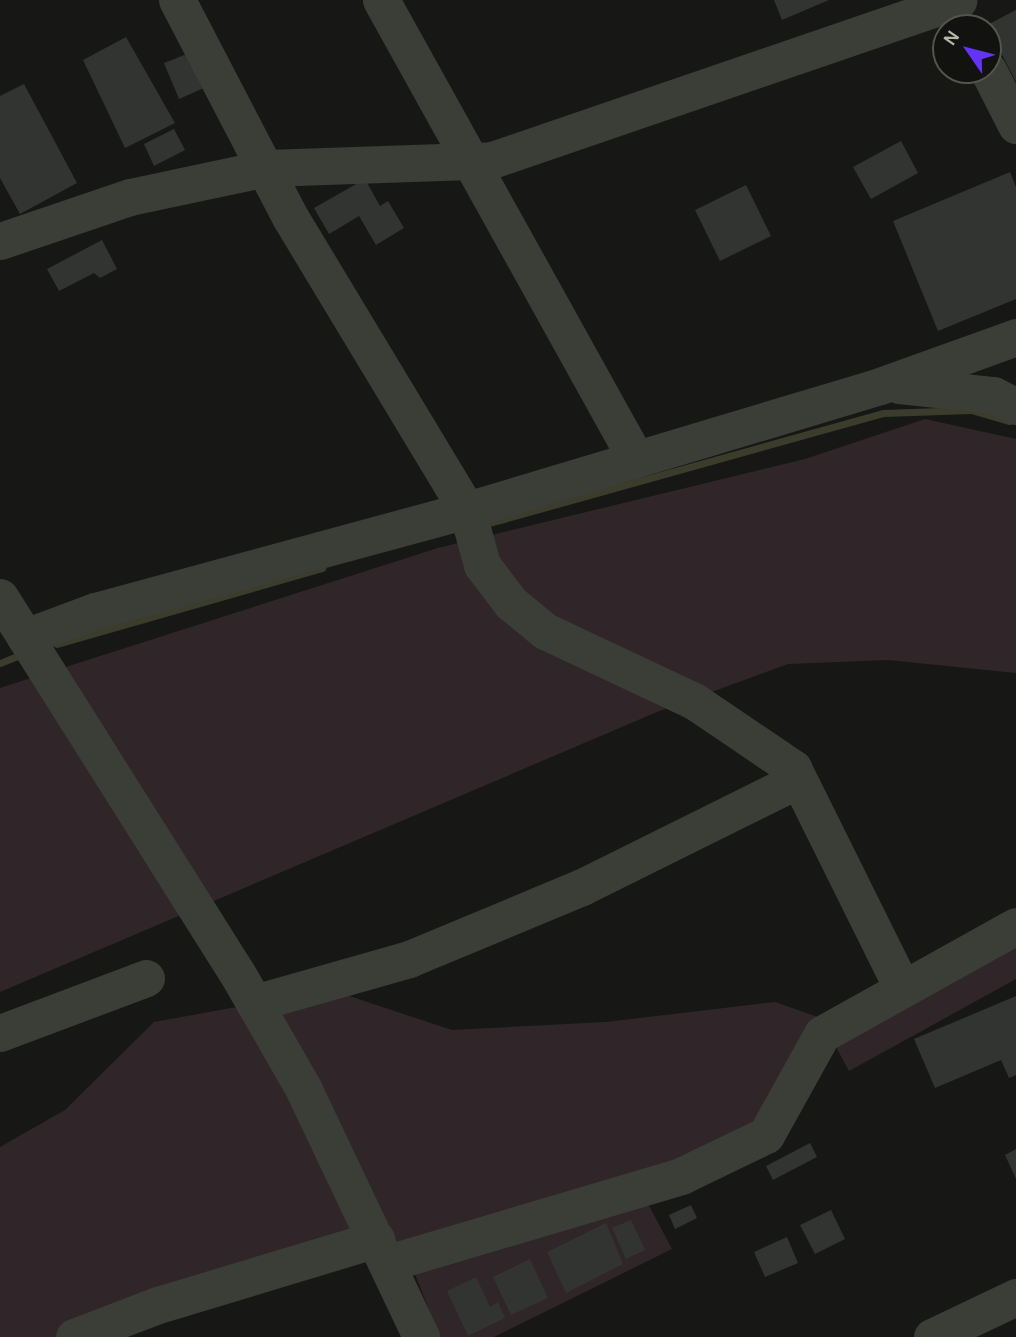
<!DOCTYPE html>
<style>
body{margin:0}
#map{position:relative;width:1016px;height:1337px;overflow:hidden;background:#171816;font-family:Karla,sans-serif}
div>[style]{position:absolute}
.green>*{inset:0;background:#302629}
.stream>*{height:7px;margin:-3.5px;padding:0 3.5px;transform-origin:3.5px;border-radius:3.5px;background:#3c3c2c}
.building>*{inset:0;background:#323431}
.minor>*{height:37px;margin:-18.5px;padding:0 18.5px;transform-origin:18.5px;border-radius:18.5px;background:#3b3d37}
span{translate:-50% -50%;white-space:nowrap;text-align:center;line-height:1.15;-webkit-text-stroke:5px #121311;paint-order:stroke}
.north{position:absolute;left:932px;top:14px;width:70px;height:70px;box-sizing:border-box;background:#121311;border:2px solid #53554d;border-radius:50%;rotate:305deg;font-size:19px;font-weight:700;line-height:28px;text-align:center;color:#b4b8a8}
.north::after{content:'';display:block;margin:auto;width:24px;height:32px;background:#6433f4;clip-path:polygon(50% 0,100% 100%,50% 72%,0 100%)}
</style>
<div id="map">
<div class="green">
<div style="clip-path:polygon(925px 419px,1016px 439px,1016px 673px,888px 660px,788px 664px,657px 712px,0 992px,0 688px,438px 548px,805px 459px)"></div>
<div style="clip-path:polygon(1016px 931px,1016px 979px,849px 1071px,829px 1034px)"></div>
<div style="clip-path:polygon(331px 990px,452px 1030px,606px 1022px,775px 1002px,829px 1021px,745px 1145px,103px 1337px,0 1337px,0 1147px,65px 1110px,154px 1022px)"></div>
<div style="clip-path:polygon(646px 1200px,672px 1249px,494px 1337px,440px 1337px,413px 1269px)"></div>
</div>
<div class="stream">
<div style="left:482px;top:525px;width:416px;rotate:-15.6deg"></div>
<div style="left:883px;top:413px;width:88px;rotate:-2deg"></div>
<div style="left:971px;top:410px;width:40px;rotate:16deg"></div>
<div style="left:57px;top:644px;width:276px;rotate:-16deg"></div>
<div style="left:0;top:663px;width:24px;rotate:-22deg"></div>
</div>
<div class="building">
<div style="clip-path:polygon(774px 0,829px 0,782px 20px)"></div>
<div style="clip-path:polygon(1016px 10px,1016px 82px,987px 25px)"></div>
<div style="clip-path:polygon(126px 37px,175px 123px,125px 148px,83px 60px)"></div>
<div style="clip-path:polygon(192px 52px,206px 87px,179px 99px,164px 63px)"></div>
<div style="clip-path:polygon(24px 84px,77px 183px,20px 214px,0 178px,0 96px)"></div>
<div style="clip-path:polygon(174px 129px,185px 150px,154px 166px,144px 144px)"></div>
<div style="clip-path:polygon(901px 141px,918px 173px,871px 199px,853px 167px)"></div>
<div style="clip-path:polygon(1010px 172px,1016px 187px,1016px 299px,938px 331px,893px 221px)"></div>
<div style="clip-path:polygon(365px 179px,380px 206px,388px 201px,404px 228px,376px 245px,359px 216px,329px 234px,314px 208px)"></div>
<div style="clip-path:polygon(746px 185px,771px 236px,720px 261px,695px 210px)"></div>
<div style="clip-path:polygon(102px 240px,117px 269px,100px 278px,94px 273px,59px 291px,47px 269px)"></div>
<div style="clip-path:polygon(1016px 996px,1016px 1075px,1009px 1078px,1001px 1060px,935px 1088px,914px 1039px)"></div>
<div style="clip-path:polygon(810px 1143px,817px 1157px,773px 1180px,766px 1166px)"></div>
<div style="clip-path:polygon(1016px 1149px,1016px 1179px,1005px 1155px)"></div>
<div style="clip-path:polygon(691px 1205px,697px 1218px,675px 1229px,669px 1215px)"></div>
<div style="clip-path:polygon(831px 1210px,845px 1239px,815px 1254px,800px 1225px)"></div>
<div style="clip-path:polygon(631px 1220px,645px 1250px,626px 1259px,612px 1228px)"></div>
<div style="clip-path:polygon(606px 1223px,623px 1264px,566px 1293px,547px 1252px)"></div>
<div style="clip-path:polygon(787px 1237px,798px 1263px,765px 1277px,754px 1252px)"></div>
<div style="clip-path:polygon(530px 1259px,548px 1298px,511px 1315px,493px 1277px)"></div>
<div style="clip-path:polygon(476px 1277px,490px 1307px,498px 1302px,505px 1318px,468px 1336px,447px 1291px)"></div>
</div>
<div class="minor">
<div style="left:177px;top:0;width:245px;rotate:62.5deg"></div>
<div style="left:290px;top:217px;width:342px;rotate:58.9deg"></div>
<div style="left:467px;top:510px;width:57px;rotate:74.7deg"></div>
<div style="left:482px;top:565px;width:48px;rotate:52.7deg"></div>
<div style="left:511px;top:603px;width:44px;rotate:39.5deg"></div>
<div style="left:545px;top:631px;width:165px;rotate:25.2deg"></div>
<div style="left:694px;top:701px;width:120px;rotate:34.1deg"></div>
<div style="left:793px;top:768px;width:243px;rotate:63.6deg"></div>
<div style="left:381px;top:0;width:525px;rotate:60.95deg"></div>
<div style="left:988px;top:70px;width:62px;rotate:63deg"></div>
<div style="left:0;top:241px;width:137px;rotate:-18.7deg"></div>
<div style="left:130px;top:197px;width:140px;rotate:-12deg"></div>
<div style="left:267px;top:168px;width:225px;rotate:-2deg"></div>
<div style="left:492px;top:160px;width:493px;rotate:-18.9deg"></div>
<div style="left:899px;top:385px;width:95px;rotate:6.1deg"></div>
<div style="left:993px;top:395px;width:25px;rotate:26deg"></div>
<div style="left:0;top:597px;width:444px;rotate:57.8deg"></div>
<div style="left:237px;top:973px;width:133px;rotate:60.1deg"></div>
<div style="left:303px;top:1088px;width:276px;rotate:64.6deg"></div>
<div style="left:25px;top:637px;width:75px;rotate:-20.4deg"></div>
<div style="left:95px;top:611px;width:385px;rotate:-15.2deg"></div>
<div style="left:467px;top:510px;width:431px;rotate:-16.7deg"></div>
<div style="left:880px;top:386px;width:145px;rotate:-19.8deg"></div>
<div style="left:254px;top:1003px;width:161px;rotate:-15.8deg"></div>
<div style="left:409px;top:959px;width:187px;rotate:-22.6deg"></div>
<div style="left:582px;top:887px;width:241px;rotate:-26.4deg"></div>
<div style="left:0;top:1033px;width:156px;rotate:-20.6deg"></div>
<div style="left:388px;top:1263px;width:306px;rotate:-16.5deg"></div>
<div style="left:681px;top:1176px;width:94px;rotate:-25.8deg"></div>
<div style="left:766px;top:1135px;width:115px;rotate:-61deg"></div>
<div style="left:822px;top:1034px;width:222px;rotate:-29.1deg"></div>
<div style="left:74px;top:1337px;width:90px;rotate:-20.9deg"></div>
<div style="left:158px;top:1305px;width:228px;rotate:-16.8deg"></div>
<div style="left:932px;top:1337px;width:93px;rotate:-25.5deg"></div>
</div>
<div class="north">N</div>
</div>
